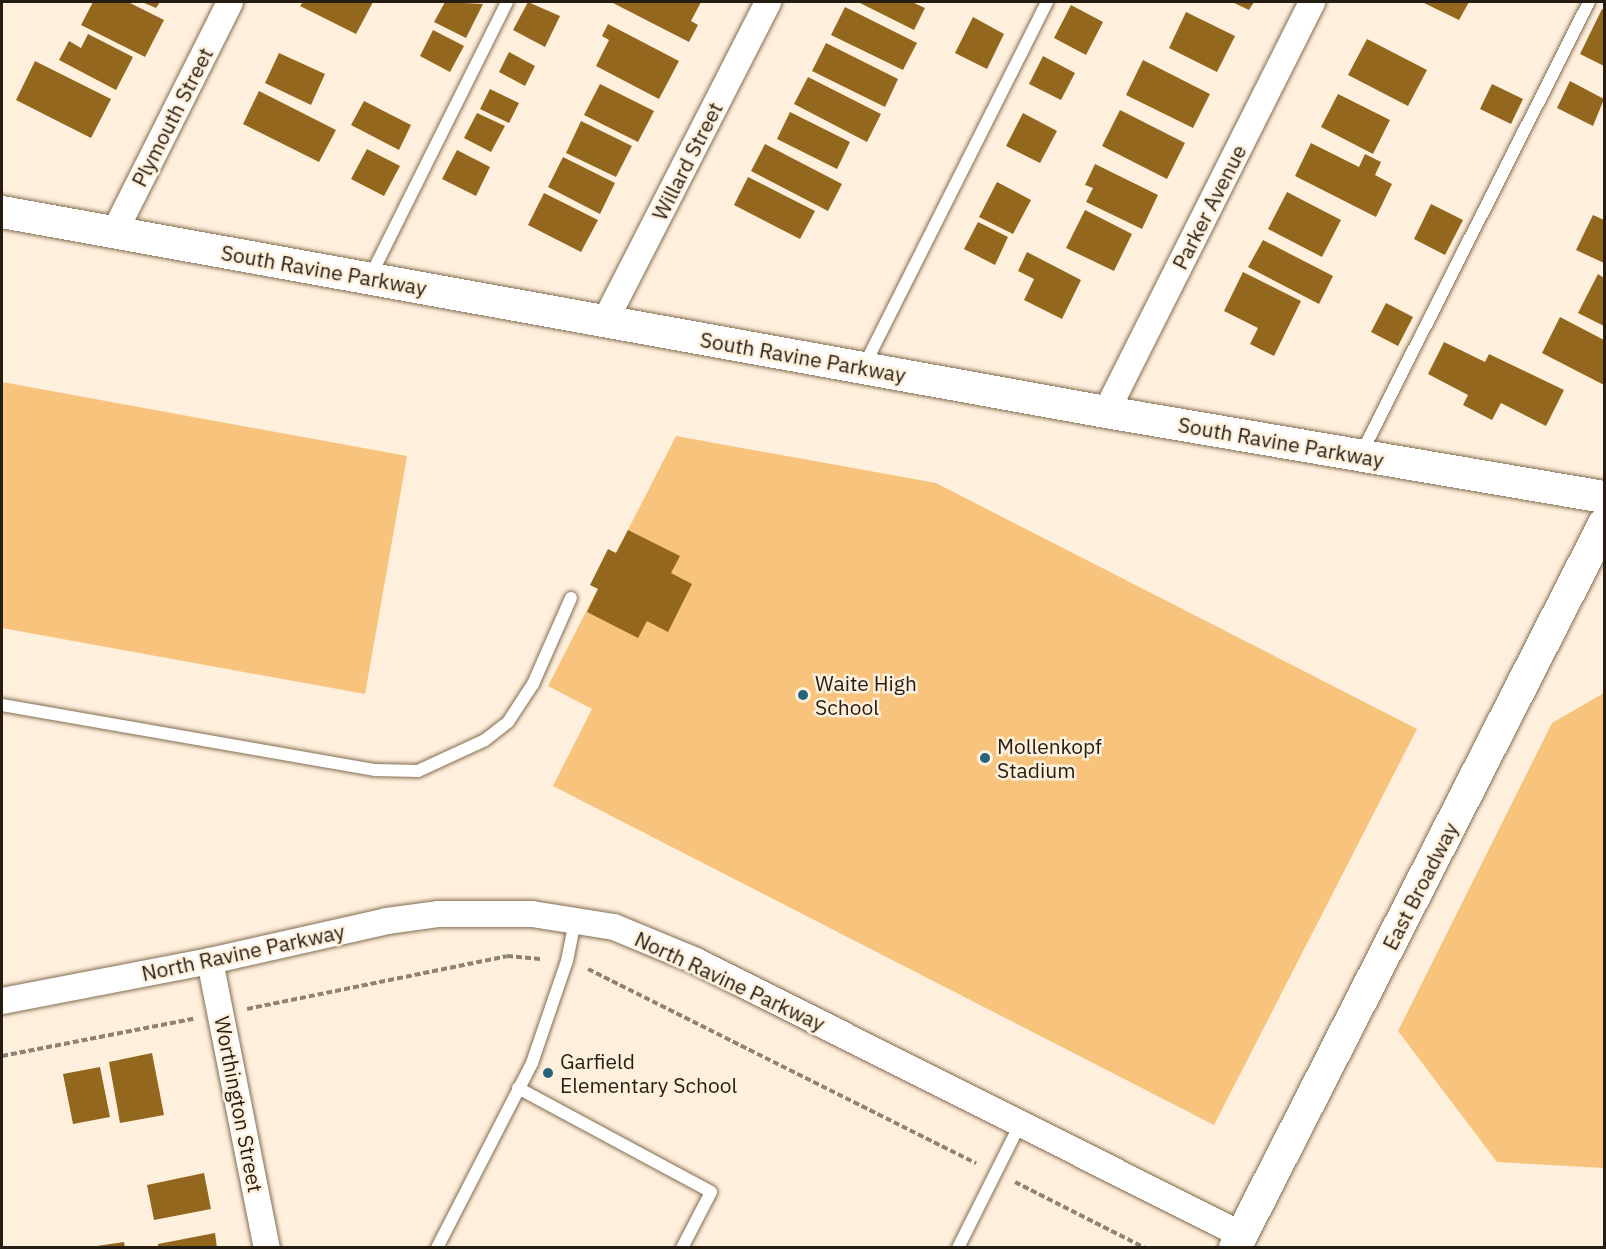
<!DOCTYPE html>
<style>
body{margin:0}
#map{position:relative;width:1606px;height:1249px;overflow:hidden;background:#fff0dd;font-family:"IBM Plex Sans",sans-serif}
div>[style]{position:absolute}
.green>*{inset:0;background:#f7c37d}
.building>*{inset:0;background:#94671e}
.path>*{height:4px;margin-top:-2px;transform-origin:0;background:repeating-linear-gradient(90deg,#8e8273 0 6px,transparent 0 9px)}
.roads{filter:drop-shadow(0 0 2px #826d50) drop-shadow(0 0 2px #826d50)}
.service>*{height:12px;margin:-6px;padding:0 6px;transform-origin:6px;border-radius:6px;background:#fff}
.minor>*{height:26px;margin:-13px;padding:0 13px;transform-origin:13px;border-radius:13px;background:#fff}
.tertiary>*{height:32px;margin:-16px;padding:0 16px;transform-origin:16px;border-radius:16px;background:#fff}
.dots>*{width:16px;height:16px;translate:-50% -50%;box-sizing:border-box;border:3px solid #fff0dd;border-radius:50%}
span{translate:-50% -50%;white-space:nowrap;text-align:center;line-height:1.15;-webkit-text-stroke:5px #fff0dd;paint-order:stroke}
.street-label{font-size:21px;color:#251d11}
.poi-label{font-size:21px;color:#251d11}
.left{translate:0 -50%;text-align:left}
.frame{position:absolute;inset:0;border:3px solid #251d11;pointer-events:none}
</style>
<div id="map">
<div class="green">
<div style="clip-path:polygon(2px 382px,407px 456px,365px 694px,2px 628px)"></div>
<div style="clip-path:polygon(676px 436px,936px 483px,1417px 729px,1214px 1125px,553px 786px,592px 709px,548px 686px)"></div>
<div style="clip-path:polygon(1604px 693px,1604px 1168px,1497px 1162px,1398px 1031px,1552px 723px)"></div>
</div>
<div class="building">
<div style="clip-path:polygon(93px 2px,128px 2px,164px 20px,145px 57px,81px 25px)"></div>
<div style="clip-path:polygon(142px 2px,160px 2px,156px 8px)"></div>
<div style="clip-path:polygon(303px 2px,373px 2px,356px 34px,300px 6px)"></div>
<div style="clip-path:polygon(445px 2px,483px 4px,466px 38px,434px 22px)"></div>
<div style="clip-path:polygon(528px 2px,560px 16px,545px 47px,513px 30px)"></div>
<div style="clip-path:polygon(611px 2px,701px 2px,691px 21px,698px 25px,689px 42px)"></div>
<div style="clip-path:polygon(858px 2px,912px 2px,925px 8px,914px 30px)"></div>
<div style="clip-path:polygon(1232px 2px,1254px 2px,1249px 10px)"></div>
<div style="clip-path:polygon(1422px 2px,1469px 2px,1459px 20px)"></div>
<div style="clip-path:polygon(1071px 5px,1103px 22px,1086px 55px,1054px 38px)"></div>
<div style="clip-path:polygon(845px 7px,917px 43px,903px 70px,831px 35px)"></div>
<div style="clip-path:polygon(1602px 9px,1604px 10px,1604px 66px,1580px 54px)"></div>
<div style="clip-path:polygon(1186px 12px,1235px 36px,1217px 72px,1169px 48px)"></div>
<div style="clip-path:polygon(973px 17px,1004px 34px,987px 69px,955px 53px)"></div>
<div style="clip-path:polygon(608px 24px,679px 61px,659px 99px,596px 66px,609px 40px,602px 36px)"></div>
<div style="clip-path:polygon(433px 30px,464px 46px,450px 72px,420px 56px)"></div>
<div style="clip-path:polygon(88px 34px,133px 57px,116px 90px,59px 60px,69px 41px,81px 48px)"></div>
<div style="clip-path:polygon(1367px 39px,1427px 70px,1408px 106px,1348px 75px)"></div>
<div style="clip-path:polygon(826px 43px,898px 79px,885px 107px,812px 71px)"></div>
<div style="clip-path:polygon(509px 52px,535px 66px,525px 86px,499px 72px)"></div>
<div style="clip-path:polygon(279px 53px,325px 74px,311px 105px,265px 83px)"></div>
<div style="clip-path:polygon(1043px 56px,1075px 73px,1061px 100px,1029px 84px)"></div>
<div style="clip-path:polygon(1143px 60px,1210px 94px,1193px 128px,1126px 95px)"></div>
<div style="clip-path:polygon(35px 61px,111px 99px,91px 138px,16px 100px)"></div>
<div style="clip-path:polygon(808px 77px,881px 114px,867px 142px,794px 104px)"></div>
<div style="clip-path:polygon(1570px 81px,1604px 99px,1593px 126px,1557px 108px)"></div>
<div style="clip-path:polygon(600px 84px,654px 111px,638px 142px,584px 115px)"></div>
<div style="clip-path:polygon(1492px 84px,1523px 99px,1511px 124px,1480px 109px)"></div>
<div style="clip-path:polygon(490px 89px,519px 103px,509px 123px,480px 109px)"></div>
<div style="clip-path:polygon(259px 91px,336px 130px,319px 162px,243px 124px)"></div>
<div style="clip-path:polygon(1338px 94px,1390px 120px,1373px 154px,1321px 127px)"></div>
<div style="clip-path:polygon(364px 101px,411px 125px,399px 150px,351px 125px)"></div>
<div style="clip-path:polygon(1120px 110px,1185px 143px,1167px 179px,1102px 146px)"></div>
<div style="clip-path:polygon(790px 112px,850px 142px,837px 169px,777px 139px)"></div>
<div style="clip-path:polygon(477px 113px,505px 126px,491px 152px,464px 138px)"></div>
<div style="clip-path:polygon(1023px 113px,1057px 131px,1040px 163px,1006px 146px)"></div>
<div style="clip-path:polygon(581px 121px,632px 146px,616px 177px,566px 153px)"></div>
<div style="clip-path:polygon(1311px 143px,1359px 167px,1365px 154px,1381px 162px,1375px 175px,1392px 184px,1376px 217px,1295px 176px)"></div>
<div style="clip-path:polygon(765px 144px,842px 184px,828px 211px,751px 171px)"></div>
<div style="clip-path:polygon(367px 149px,400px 166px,384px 196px,351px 179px)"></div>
<div style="clip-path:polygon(457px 150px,490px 167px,476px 196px,442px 179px)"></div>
<div style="clip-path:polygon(563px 157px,615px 183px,600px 214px,548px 187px)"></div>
<div style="clip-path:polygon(1095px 164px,1158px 195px,1142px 229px,1086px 202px,1093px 188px,1085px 185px)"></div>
<div style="clip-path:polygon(748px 177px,815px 211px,800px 239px,734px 205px)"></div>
<div style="clip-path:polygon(997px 182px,1031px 200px,1013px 234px,979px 217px)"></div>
<div style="clip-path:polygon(1287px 192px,1341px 220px,1322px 257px,1268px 229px)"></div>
<div style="clip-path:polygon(544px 193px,598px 220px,581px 252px,528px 225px)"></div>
<div style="clip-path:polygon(1431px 204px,1463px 220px,1445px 255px,1414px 239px)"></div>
<div style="clip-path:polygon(1085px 210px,1132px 234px,1114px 271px,1066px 248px)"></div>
<div style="clip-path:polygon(1593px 215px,1604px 220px,1604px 263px,1576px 250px)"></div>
<div style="clip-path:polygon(978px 222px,1008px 237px,995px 265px,964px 249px)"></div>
<div style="clip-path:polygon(1263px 240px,1333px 276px,1319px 304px,1248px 267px)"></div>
<div style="clip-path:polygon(1027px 252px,1081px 280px,1062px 319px,1024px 300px,1034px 279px,1018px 271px)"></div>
<div style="clip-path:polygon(1243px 272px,1301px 301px,1274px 356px,1250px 344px,1258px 328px,1224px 311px)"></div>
<div style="clip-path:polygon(1598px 274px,1604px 278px,1604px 326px,1578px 313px)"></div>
<div style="clip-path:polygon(1386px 303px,1413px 317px,1398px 346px,1371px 332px)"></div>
<div style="clip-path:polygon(1560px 317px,1604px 340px,1604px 385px,1542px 353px)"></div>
<div style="clip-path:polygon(1444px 342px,1485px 362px,1489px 354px,1564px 390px,1546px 426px,1501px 403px,1492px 420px,1463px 405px,1468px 395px,1428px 374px)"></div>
<div style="clip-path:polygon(628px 530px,680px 556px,671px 573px,692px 584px,668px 632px,647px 621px,638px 638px,587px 612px,598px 589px,590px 585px,608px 549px,616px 553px)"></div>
<div style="clip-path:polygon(152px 1053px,164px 1115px,120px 1123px,109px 1062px)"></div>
<div style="clip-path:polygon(100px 1067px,110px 1117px,73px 1124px,63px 1074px)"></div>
<div style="clip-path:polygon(204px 1173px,211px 1209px,154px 1220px,147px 1185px)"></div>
<div style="clip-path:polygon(215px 1233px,217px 1248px,158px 1248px,158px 1244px)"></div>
<div style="clip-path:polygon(124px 1242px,125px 1248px,97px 1248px,97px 1246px)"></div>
</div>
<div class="path">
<div style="left:588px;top:969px;width:434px;rotate:26.6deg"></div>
<div style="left:247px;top:1009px;width:265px;rotate:-11.5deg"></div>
<div style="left:507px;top:956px;width:36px;rotate:5deg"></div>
<div style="left:2px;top:1056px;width:195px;rotate:-11deg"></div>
<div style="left:1015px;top:1182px;width:146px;rotate:26.9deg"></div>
</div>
<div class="roads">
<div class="service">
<div style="left:370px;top:277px;width:307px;rotate:-63.5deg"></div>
<div style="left:863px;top:368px;width:410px;rotate:-63.3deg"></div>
<div style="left:1361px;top:454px;width:506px;rotate:-63.23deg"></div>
<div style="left:2px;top:705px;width:379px;rotate:9.9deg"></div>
<div style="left:375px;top:770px;width:43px;rotate:1.3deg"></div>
<div style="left:418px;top:771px;width:74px;rotate:-24.8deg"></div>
<div style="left:485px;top:740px;width:29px;rotate:-38deg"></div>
<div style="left:508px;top:722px;width:45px;rotate:-56.7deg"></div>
<div style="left:533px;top:684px;width:94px;rotate:-66.2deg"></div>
<div style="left:518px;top:1088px;width:219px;rotate:28.3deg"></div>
<div style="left:711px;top:1192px;width:63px;rotate:117.4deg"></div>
<div style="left:437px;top:1248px;width:208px;rotate:-62.8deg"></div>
<div style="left:532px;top:1063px;width:108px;rotate:-71.1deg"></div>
<div style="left:567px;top:961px;width:41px;rotate:-78.7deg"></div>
<div style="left:958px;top:1248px;width:139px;rotate:-63.4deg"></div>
</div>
<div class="minor">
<div style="left:114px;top:233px;width:258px;rotate:-63.3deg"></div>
<div style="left:605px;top:321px;width:358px;rotate:-62.9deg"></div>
<div style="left:1106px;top:412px;width:459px;rotate:-63.3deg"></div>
<div style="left:210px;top:961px;width:293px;rotate:78.8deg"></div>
<div style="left:2px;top:1001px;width:212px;rotate:-10.9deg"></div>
<div style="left:210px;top:961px;width:181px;rotate:-12.7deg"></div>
<div style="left:387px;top:921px;width:51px;rotate:-7.8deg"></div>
<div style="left:438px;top:914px;width:94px"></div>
<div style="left:532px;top:914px;width:83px;rotate:9deg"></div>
<div style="left:614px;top:927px;width:89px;rotate:22.5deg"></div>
<div style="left:696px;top:961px;width:611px;rotate:26.65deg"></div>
</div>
<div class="tertiary">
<div style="left:2px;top:212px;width:1122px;rotate:10.27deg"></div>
<div style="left:1106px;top:412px;width:505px;rotate:9.69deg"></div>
<div style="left:1235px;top:1248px;width:813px;rotate:-62.99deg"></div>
</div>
</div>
<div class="dots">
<div style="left:803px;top:695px;background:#25647a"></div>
<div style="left:985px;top:758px;background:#25647a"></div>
<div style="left:548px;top:1073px;background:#25647a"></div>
</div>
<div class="street-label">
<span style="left:172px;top:117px;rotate:-63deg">Plymouth Street</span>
<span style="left:687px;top:161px;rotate:-63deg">Willard Street</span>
<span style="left:1209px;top:207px;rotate:-63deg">Parker Avenue</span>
<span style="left:324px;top:270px;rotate:10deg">South Ravine Parkway</span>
<span style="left:803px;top:357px;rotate:10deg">South Ravine Parkway</span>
<span style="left:1281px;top:442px;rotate:10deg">South Ravine Parkway</span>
<span style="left:1420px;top:886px;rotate:-63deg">East Broadway</span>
<span style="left:243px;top:952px;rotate:-12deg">North Ravine Parkway</span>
<span style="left:730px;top:981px;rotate:25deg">North Ravine Parkway</span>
<span style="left:239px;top:1104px;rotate:79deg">Worthington Street</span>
</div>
<div class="poi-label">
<span class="left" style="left:815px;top:695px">Waite High<br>School</span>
<span class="left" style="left:997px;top:758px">Mollenkopf<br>Stadium</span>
<span class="left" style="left:560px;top:1073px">Garfield<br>Elementary School</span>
</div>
<div class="frame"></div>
</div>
